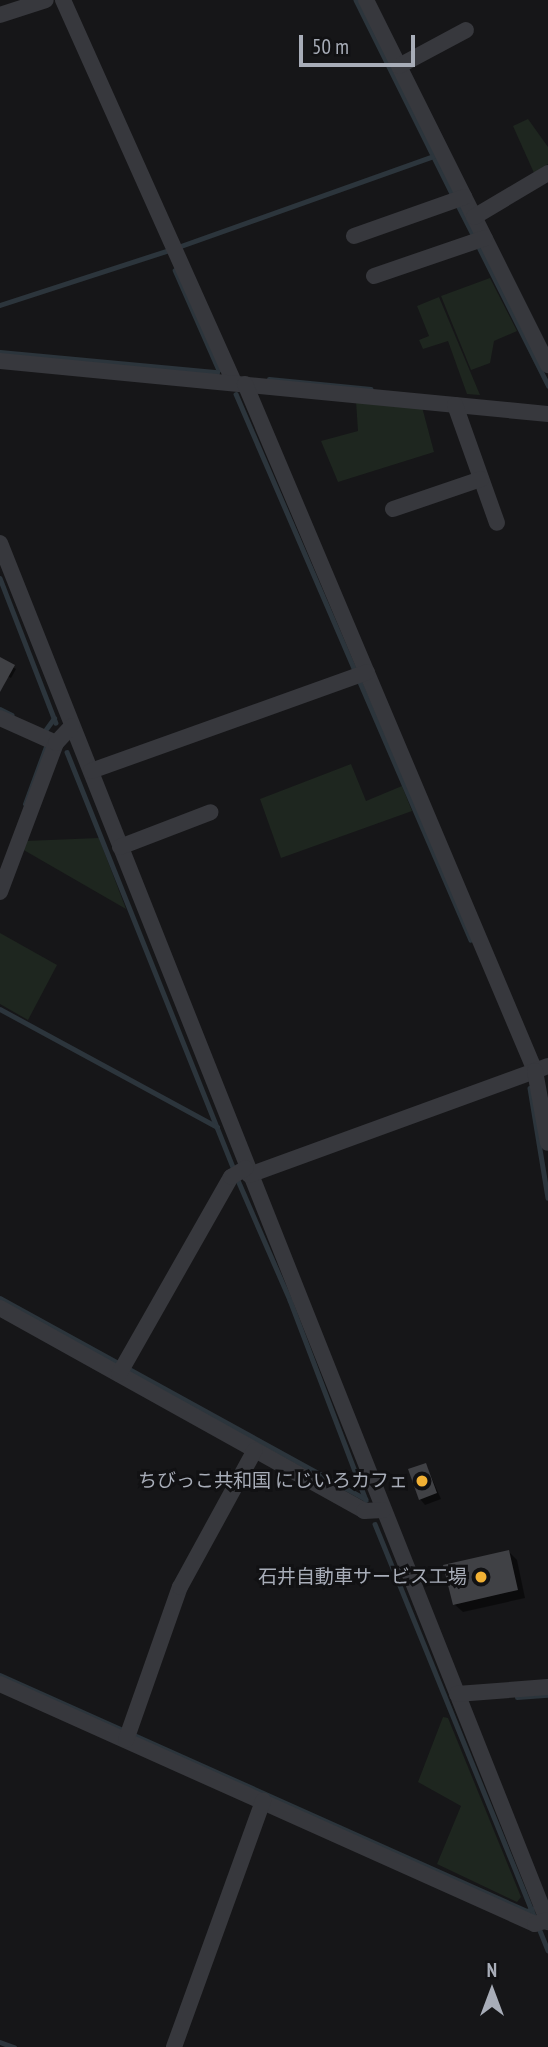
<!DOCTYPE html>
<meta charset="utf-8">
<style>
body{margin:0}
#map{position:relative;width:548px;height:2047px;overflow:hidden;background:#161618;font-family:"PT Sans Narrow","Noto Sans JP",sans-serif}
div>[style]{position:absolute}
.green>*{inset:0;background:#1e261f}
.shadow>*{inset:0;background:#0007}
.stream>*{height:4.5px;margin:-2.25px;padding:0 2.25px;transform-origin:2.25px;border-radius:2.25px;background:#2c353c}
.building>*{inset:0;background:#404145}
.street>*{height:16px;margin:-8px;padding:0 8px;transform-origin:8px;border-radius:8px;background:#37383d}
.dots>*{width:19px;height:19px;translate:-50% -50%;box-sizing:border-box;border:4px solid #111113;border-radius:50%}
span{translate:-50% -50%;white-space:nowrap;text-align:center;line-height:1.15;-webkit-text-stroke:6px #111113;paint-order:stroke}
.poi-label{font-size:19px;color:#a8adb8}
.right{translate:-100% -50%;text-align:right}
.north{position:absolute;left:457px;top:1956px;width:70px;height:70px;-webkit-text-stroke:5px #111113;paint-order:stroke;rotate:0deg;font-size:19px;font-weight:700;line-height:28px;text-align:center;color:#a8adb8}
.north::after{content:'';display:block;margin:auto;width:24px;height:32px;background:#a8adb8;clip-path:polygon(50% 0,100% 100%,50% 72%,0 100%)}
.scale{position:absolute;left:299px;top:35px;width:116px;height:32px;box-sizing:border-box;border:4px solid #a8adb8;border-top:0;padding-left:9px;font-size:21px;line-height:24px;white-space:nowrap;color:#a8adb8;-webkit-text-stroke:5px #111113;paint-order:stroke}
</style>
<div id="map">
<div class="green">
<div style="clip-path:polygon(528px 119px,548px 147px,548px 164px,534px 173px,513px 126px)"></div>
<div style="clip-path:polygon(490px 278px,517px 331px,494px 341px,490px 363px,471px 370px,441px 296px)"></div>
<div style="clip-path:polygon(439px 297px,480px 395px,467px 394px,448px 341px,423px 349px,419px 340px,429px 336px,417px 306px)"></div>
<div style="clip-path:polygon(356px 401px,422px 407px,434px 452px,338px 482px,321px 441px,358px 431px)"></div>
<div style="clip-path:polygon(351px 764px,366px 801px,402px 786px,412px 811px,281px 858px,260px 799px)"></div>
<div style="clip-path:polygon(99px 838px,126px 909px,22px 849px,25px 841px)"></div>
<div style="clip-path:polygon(0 933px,57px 965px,28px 1020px,0 1004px)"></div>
<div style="clip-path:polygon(443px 1717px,448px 1718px,521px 1897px,517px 1902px,437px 1864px,461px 1806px,418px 1782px)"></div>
</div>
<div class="shadow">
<div style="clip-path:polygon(0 659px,16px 669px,11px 678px,0 672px)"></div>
<div style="clip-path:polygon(426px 1465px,441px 1499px,425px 1505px,420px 1499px)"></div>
<div style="clip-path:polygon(508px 1551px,517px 1560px,525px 1598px,463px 1612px,454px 1604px)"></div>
</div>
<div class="stream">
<div style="left:356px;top:0;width:220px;rotate:63.6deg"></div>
<div style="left:458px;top:205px;width:36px;rotate:63deg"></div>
<div style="left:478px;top:245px;width:157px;rotate:63.4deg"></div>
<div style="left:178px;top:247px;width:272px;rotate:-19.6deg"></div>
<div style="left:175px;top:270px;width:109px;rotate:66.3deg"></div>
<div style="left:0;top:305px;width:178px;rotate:-18deg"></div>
<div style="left:0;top:352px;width:218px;rotate:5.3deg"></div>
<div style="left:269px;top:379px;width:102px;rotate:5.6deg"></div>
<div style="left:236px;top:394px;width:594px;rotate:66.71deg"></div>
<div style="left:0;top:578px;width:155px;rotate:68.9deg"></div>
<div style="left:0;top:709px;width:13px;rotate:27deg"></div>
<div style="left:44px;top:732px;width:17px;rotate:-54deg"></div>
<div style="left:67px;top:752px;width:450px;rotate:68.2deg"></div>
<div style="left:25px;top:804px;width:64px;rotate:-69.9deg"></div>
<div style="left:0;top:1009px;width:247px;rotate:28.5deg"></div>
<div style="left:530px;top:1088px;width:111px;rotate:80.7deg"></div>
<div style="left:237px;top:1178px;width:133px;rotate:66.5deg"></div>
<div style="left:290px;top:1300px;width:214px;rotate:69.2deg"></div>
<div style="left:0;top:1298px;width:417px;rotate:28.8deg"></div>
<div style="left:375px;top:1524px;width:427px;rotate:67.9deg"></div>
<div style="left:0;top:1675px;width:577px;rotate:24.12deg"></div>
<div style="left:527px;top:1911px;width:5px;rotate:-22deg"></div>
<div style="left:517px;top:1697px;width:31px;rotate:-4deg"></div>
<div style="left:539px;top:1928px;width:24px;rotate:68deg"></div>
<div style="left:0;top:2042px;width:15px;rotate:20deg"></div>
</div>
<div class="building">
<div style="clip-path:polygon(0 657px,15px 665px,0 692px)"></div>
<div style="clip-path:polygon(426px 1463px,437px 1493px,419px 1500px,408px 1469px)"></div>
<div style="clip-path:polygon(509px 1550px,518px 1590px,453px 1605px,443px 1565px)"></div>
</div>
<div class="street">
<div style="left:63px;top:0;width:419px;rotate:65.9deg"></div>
<div style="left:366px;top:0;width:408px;rotate:63.5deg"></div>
<div style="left:0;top:15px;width:48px;rotate:-18.1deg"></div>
<div style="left:399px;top:66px;width:76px;rotate:-28.2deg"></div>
<div style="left:474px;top:217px;width:86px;rotate:-30.7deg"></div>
<div style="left:354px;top:236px;width:117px;rotate:-19.5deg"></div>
<div style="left:374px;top:276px;width:117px;rotate:-18.9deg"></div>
<div style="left:0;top:361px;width:551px;rotate:5.52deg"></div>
<div style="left:245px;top:384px;width:746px;rotate:67.11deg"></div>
<div style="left:535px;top:1071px;width:14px;rotate:-21deg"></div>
<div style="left:455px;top:405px;width:125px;rotate:70.4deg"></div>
<div style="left:393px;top:509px;width:93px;rotate:-18.8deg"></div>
<div style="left:0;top:543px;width:1484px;rotate:68.33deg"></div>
<div style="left:0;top:718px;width:61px;rotate:24.1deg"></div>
<div style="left:91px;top:771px;width:293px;rotate:-19.7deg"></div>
<div style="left:120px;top:847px;width:97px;rotate:-21deg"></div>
<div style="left:0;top:892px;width:159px;rotate:-69.4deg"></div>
<div style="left:56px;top:743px;width:23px;rotate:-47deg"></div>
<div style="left:249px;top:1175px;width:304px;rotate:-20deg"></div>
<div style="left:535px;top:1071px;width:73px;rotate:79.8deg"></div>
<div style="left:0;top:1308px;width:417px;rotate:29.1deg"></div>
<div style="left:364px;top:1511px;width:19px;rotate:-3deg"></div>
<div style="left:119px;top:1374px;width:227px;rotate:-60.4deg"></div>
<div style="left:231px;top:1177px;width:17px;rotate:-31deg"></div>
<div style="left:0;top:1684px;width:586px;rotate:24.16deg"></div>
<div style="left:535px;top:1924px;width:13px;rotate:-18deg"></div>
<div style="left:457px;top:1694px;width:91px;rotate:-4.4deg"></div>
<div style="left:126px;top:1740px;width:162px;rotate:-70.6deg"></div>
<div style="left:180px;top:1587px;width:156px;rotate:-61.3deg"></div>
<div style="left:174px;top:2047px;width:262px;rotate:-70.1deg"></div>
</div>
<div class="dots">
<div style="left:422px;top:1481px;background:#f2b134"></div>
<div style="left:481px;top:1577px;background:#f2b134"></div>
</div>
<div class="poi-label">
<span class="right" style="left:408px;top:1481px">ちびっこ共和国 にじいろカフェ</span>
<span class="right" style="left:467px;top:1577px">石井自動車サービス工場</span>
</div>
<div class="north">N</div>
<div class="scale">50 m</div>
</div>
